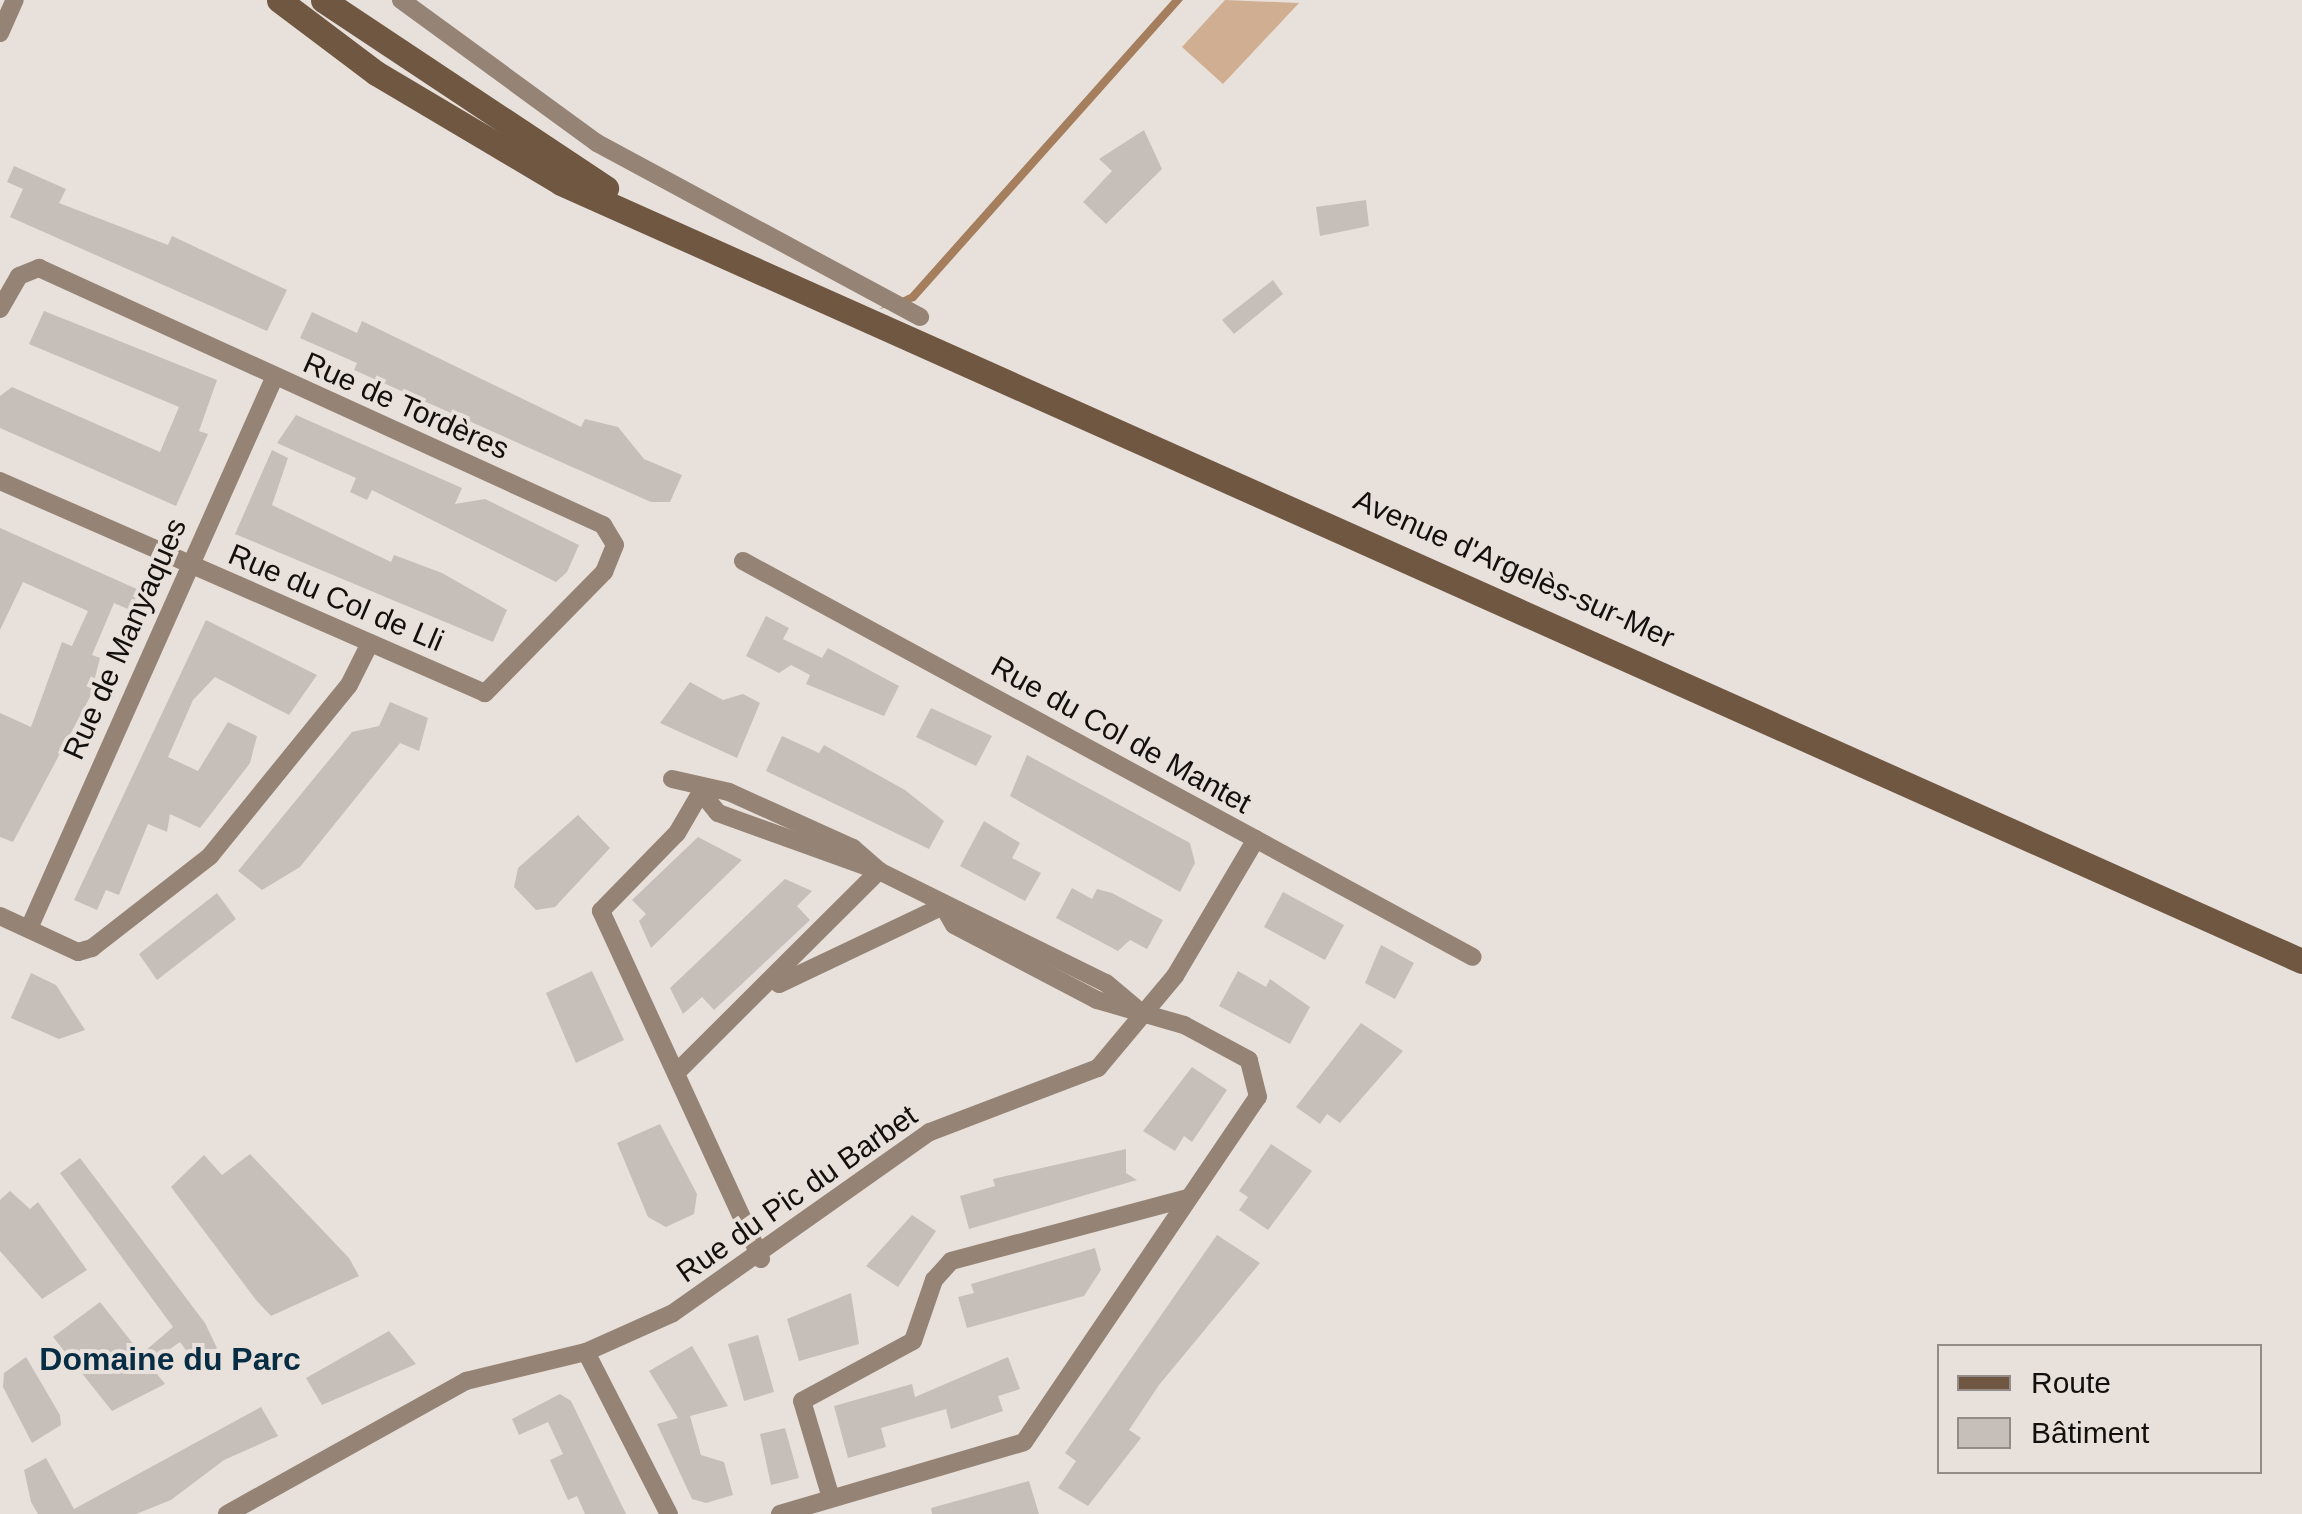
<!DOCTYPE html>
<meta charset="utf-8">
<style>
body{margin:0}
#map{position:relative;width:2302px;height:1514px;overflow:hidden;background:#e8e0da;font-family:Arial,sans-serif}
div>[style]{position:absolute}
.green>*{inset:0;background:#d0ae91}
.water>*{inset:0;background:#a47e5d}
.building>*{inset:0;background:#c6bfb9}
.minor>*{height:18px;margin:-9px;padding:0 9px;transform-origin:9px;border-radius:9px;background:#958375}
.secondary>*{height:25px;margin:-12.5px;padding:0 12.5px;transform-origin:12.5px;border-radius:12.5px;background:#6f5742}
span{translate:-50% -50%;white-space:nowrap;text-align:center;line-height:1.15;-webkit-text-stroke:8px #e8e0da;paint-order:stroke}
.street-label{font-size:30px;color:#120f0d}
.neighbourhood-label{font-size:32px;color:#072d45;font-weight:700}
.legend{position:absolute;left:1937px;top:1344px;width:325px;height:130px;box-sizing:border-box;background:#e8e0da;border:2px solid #928c88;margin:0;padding:12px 18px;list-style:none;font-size:30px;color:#120f0d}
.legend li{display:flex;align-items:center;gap:20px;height:50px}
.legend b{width:50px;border:2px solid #928c88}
</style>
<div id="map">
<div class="green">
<div style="clip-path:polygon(1225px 0,1299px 3px,1223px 84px,1182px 47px)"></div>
</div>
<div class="water">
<div style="clip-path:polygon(1172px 0,1183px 0,915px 301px,879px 309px,910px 294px)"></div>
</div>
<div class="building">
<div style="clip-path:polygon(1144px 130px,1162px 169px,1106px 224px,1083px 202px,1112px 171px,1099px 159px)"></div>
<div style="clip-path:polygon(14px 166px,66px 189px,59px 203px,168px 245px,172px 236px,287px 290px,267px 331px,10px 217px,23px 189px,7px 182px)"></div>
<div style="clip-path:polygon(1366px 200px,1369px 226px,1320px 236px,1316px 207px)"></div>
<div style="clip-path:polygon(1273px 280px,1283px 294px,1234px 334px,1222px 320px)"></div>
<div style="clip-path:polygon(44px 311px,217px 380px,199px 431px,208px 434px,176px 506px,0 428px,0 396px,12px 387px,160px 452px,179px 407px,29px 344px)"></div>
<div style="clip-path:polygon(312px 312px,357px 333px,362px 321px,581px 427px,585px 419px,618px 427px,644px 459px,682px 475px,670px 502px,651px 502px,354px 370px,357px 363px,300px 338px)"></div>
<div style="clip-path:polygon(296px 415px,462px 488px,455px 504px,485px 499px,579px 545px,567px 572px,556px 582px,372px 490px,367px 500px,350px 492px,356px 478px,277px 443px)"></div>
<div style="clip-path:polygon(272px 450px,288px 458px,272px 505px,391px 562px,394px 555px,442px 573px,507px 610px,493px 642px,235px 534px)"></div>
<div style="clip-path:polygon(0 528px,139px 590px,130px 610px,114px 603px,92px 655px,100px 658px,90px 697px,13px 842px,0 837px,0 713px,31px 727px,62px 642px,72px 646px,88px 611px,23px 582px,0 630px)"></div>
<div style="clip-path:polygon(766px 616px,789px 628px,783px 639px,822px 658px,828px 648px,899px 686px,884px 716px,806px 684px,810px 675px,791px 665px,779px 673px,746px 656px)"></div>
<div style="clip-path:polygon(206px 620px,317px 675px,289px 715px,215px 677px,193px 700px,168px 757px,198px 771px,228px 722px,257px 736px,250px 763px,200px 828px,170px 814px,167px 832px,148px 824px,119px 895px,106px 890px,97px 910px,74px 900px)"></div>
<div style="clip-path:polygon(690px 682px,723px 700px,743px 694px,760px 703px,737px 758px,660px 723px)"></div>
<div style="clip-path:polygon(390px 702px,428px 718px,419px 751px,400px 743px,300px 867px,262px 890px,238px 871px,352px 732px,379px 726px)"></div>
<div style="clip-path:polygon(931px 708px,992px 736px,976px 766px,916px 737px)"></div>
<div style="clip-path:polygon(782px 736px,819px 753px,824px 745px,905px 790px,944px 821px,929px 849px,766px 771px)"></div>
<div style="clip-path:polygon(1027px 755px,1190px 843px,1195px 863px,1180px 892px,1010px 796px)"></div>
<div style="clip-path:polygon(578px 815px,610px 848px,555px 907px,536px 910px,514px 887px,518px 868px)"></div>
<div style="clip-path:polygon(984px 821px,1020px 843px,1012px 858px,1041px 873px,1025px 901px,960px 866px)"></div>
<div style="clip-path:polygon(698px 837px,742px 860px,651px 948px,639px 921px,646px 914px,632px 900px)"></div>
<div style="clip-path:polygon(785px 879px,812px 891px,797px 906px,810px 920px,714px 1010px,702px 997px,683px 1014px,670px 988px)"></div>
<div style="clip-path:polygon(1072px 888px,1092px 899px,1097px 889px,1112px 893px,1163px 920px,1147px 949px,1130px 940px,1118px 951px,1056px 918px)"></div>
<div style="clip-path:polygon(1283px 892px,1344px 925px,1325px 960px,1264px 927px)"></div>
<div style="clip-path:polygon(217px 893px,236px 919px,157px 980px,139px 954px)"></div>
<div style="clip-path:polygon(1381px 945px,1414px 963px,1395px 999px,1365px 983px)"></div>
<div style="clip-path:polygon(592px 971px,624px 1040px,576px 1063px,546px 993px)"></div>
<div style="clip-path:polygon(1238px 971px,1266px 987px,1270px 979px,1310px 1007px,1290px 1044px,1219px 1006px)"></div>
<div style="clip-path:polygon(31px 973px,56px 985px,85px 1030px,59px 1039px,11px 1018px)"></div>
<div style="clip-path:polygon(1361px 1023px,1403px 1051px,1340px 1123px,1327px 1114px,1320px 1124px,1296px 1107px)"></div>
<div style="clip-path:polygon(1192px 1067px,1227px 1090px,1192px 1142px,1184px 1136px,1175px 1151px,1143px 1131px)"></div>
<div style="clip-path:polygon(660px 1124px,697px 1194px,694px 1214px,666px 1227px,648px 1217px,617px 1143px)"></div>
<div style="clip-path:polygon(1271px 1144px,1312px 1171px,1268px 1230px,1239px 1210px,1248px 1197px,1239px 1191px)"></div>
<div style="clip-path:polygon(1126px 1149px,1126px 1173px,1137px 1180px,969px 1229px,960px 1196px,995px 1186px,993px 1179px)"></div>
<div style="clip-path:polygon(250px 1154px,349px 1258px,359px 1276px,271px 1316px,256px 1300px,171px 1187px,204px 1155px,222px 1175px)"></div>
<div style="clip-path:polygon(80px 1158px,205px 1323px,217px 1348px,196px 1364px,180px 1342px,153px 1361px,145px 1351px,173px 1327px,60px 1173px)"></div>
<div style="clip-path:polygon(10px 1191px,30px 1209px,38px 1202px,87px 1270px,42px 1299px,0 1251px,0 1200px)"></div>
<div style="clip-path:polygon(912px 1215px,936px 1231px,898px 1287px,866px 1266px)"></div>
<div style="clip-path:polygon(1217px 1235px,1260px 1263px,1159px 1385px,1129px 1430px,1141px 1438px,1088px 1506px,1058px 1488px,1076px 1461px,1065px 1453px)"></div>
<div style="clip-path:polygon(1095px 1248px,1101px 1270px,1084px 1296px,967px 1328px,958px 1297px,974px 1293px,971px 1284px)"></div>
<div style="clip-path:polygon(851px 1293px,859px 1344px,799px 1361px,787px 1319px)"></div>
<div style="clip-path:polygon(100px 1302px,165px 1384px,112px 1411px,53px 1337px)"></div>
<div style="clip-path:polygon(389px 1331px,416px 1364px,322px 1405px,306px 1378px)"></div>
<div style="clip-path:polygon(758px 1335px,774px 1392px,744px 1401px,728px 1344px)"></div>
<div style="clip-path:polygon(692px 1346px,728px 1406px,690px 1416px,701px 1455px,724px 1462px,733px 1495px,706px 1503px,692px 1499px,657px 1424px,678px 1418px,649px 1371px)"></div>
<div style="clip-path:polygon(26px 1357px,60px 1415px,61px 1425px,32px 1443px,3px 1387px,4px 1373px)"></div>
<div style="clip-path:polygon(1008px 1357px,1020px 1389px,998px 1396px,1003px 1411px,951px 1429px,946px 1409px,881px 1428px,886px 1447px,848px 1458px,834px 1406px,912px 1384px,915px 1397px)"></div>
<div style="clip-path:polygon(560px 1394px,571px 1401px,626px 1514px,585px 1514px,577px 1496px,568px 1500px,550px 1460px,563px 1454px,548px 1422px,519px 1435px,512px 1419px)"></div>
<div style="clip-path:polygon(261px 1407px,278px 1436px,224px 1460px,171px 1500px,136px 1514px,38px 1514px,31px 1502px,24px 1470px,46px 1458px,74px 1509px)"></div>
<div style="clip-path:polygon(785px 1428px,799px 1478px,771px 1485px,760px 1434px)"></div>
<div style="clip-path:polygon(1029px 1481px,1039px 1514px,932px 1514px,931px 1508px)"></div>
</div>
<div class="minor">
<div style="left:401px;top:0;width:243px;rotate:36.1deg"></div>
<div style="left:597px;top:143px;width:367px;rotate:28.3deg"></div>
<div style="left:0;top:33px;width:36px;rotate:-66deg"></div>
<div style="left:0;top:309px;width:38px;rotate:-60deg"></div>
<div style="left:19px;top:276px;width:22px;rotate:-22deg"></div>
<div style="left:39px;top:268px;width:620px;rotate:24.5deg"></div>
<div style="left:603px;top:525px;width:23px;rotate:59deg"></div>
<div style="left:615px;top:545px;width:29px;rotate:112deg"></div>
<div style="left:604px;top:572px;width:170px;rotate:134.5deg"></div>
<div style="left:485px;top:693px;width:529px;rotate:-156.39deg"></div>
<div style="left:743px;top:561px;width:830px;rotate:28.48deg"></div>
<div style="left:672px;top:779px;width:58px;rotate:12.8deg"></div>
<div style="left:729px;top:792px;width:136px;rotate:24.3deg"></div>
<div style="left:853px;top:848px;width:35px;rotate:41deg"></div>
<div style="left:879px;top:871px;width:253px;rotate:26.3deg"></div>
<div style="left:1106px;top:983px;width:38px;rotate:40deg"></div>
<div style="left:701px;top:792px;width:48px;rotate:120.3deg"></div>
<div style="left:677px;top:833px;width:109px;rotate:134.3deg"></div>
<div style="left:601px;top:911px;width:383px;rotate:65.3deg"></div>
<div style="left:701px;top:792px;width:27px;rotate:51deg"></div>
<div style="left:718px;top:813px;width:171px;rotate:19.8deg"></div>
<div style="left:0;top:916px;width:86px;rotate:24.8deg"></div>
<div style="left:78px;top:952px;width:15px;rotate:-16deg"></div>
<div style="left:92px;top:948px;width:150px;rotate:-37.9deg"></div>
<div style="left:210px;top:856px;width:220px;rotate:-50.9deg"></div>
<div style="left:349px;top:685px;width:47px;rotate:-63.4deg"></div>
<div style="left:30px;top:926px;width:602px;rotate:-65.99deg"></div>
<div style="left:779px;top:984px;width:182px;rotate:-25.4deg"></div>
<div style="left:678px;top:1071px;width:284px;rotate:-44.9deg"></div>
<div style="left:586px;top:1352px;width:182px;rotate:62.9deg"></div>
<div style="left:831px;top:1498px;width:101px;rotate:-106.6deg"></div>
<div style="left:802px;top:1401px;width:126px;rotate:-28.4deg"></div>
<div style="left:913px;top:1341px;width:65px;rotate:-71deg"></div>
<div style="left:934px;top:1280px;width:25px;rotate:-48deg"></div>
<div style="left:951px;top:1261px;width:245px;rotate:-14.9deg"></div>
<div style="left:227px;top:1514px;width:274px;rotate:-29.1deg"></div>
<div style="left:466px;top:1381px;width:123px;rotate:-13.6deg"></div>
<div style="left:586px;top:1352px;width:95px;rotate:-24.1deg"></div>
<div style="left:673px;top:1313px;width:314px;rotate:-35.2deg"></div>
<div style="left:930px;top:1132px;width:180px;rotate:-20.9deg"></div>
<div style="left:1098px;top:1068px;width:120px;rotate:-50.1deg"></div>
<div style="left:1175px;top:976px;width:159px;rotate:-59.4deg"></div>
<div style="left:780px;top:1514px;width:254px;rotate:-16.4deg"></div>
<div style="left:1024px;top:1442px;width:417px;rotate:-55.9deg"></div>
<div style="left:1258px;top:1097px;width:38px;rotate:-104deg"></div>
<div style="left:1249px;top:1060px;width:74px;rotate:-151.7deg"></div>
<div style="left:1184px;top:1025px;width:91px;rotate:-164deg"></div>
<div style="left:1097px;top:1000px;width:161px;rotate:-152.3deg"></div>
<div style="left:954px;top:925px;width:22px;rotate:-120deg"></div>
</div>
<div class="secondary">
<div style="left:279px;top:0;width:121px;rotate:37deg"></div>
<div style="left:376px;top:73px;width:215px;rotate:30.7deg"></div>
<div style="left:561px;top:183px;width:1907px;rotate:24.08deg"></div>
<div style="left:323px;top:0;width:340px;rotate:33.6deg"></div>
</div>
<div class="street-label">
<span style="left:406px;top:406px;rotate:24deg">Rue de Tordères</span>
<span style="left:1514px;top:569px;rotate:24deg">Avenue d'Argelès-sur-Mer</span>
<span style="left:336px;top:598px;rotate:23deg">Rue du Col de Lli</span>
<span style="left:125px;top:639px;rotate:-66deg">Rue de Manyaques</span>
<span style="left:1121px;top:735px;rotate:29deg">Rue du Col de Mantet</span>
<span style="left:797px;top:1194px;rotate:-35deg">Rue du Pic du Barbet</span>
</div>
<div class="neighbourhood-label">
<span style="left:170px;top:1359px">Domaine du Parc</span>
</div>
<ul class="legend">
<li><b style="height:12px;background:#6f5742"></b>Route</li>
<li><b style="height:28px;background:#c6bfb9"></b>Bâtiment</li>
</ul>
</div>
